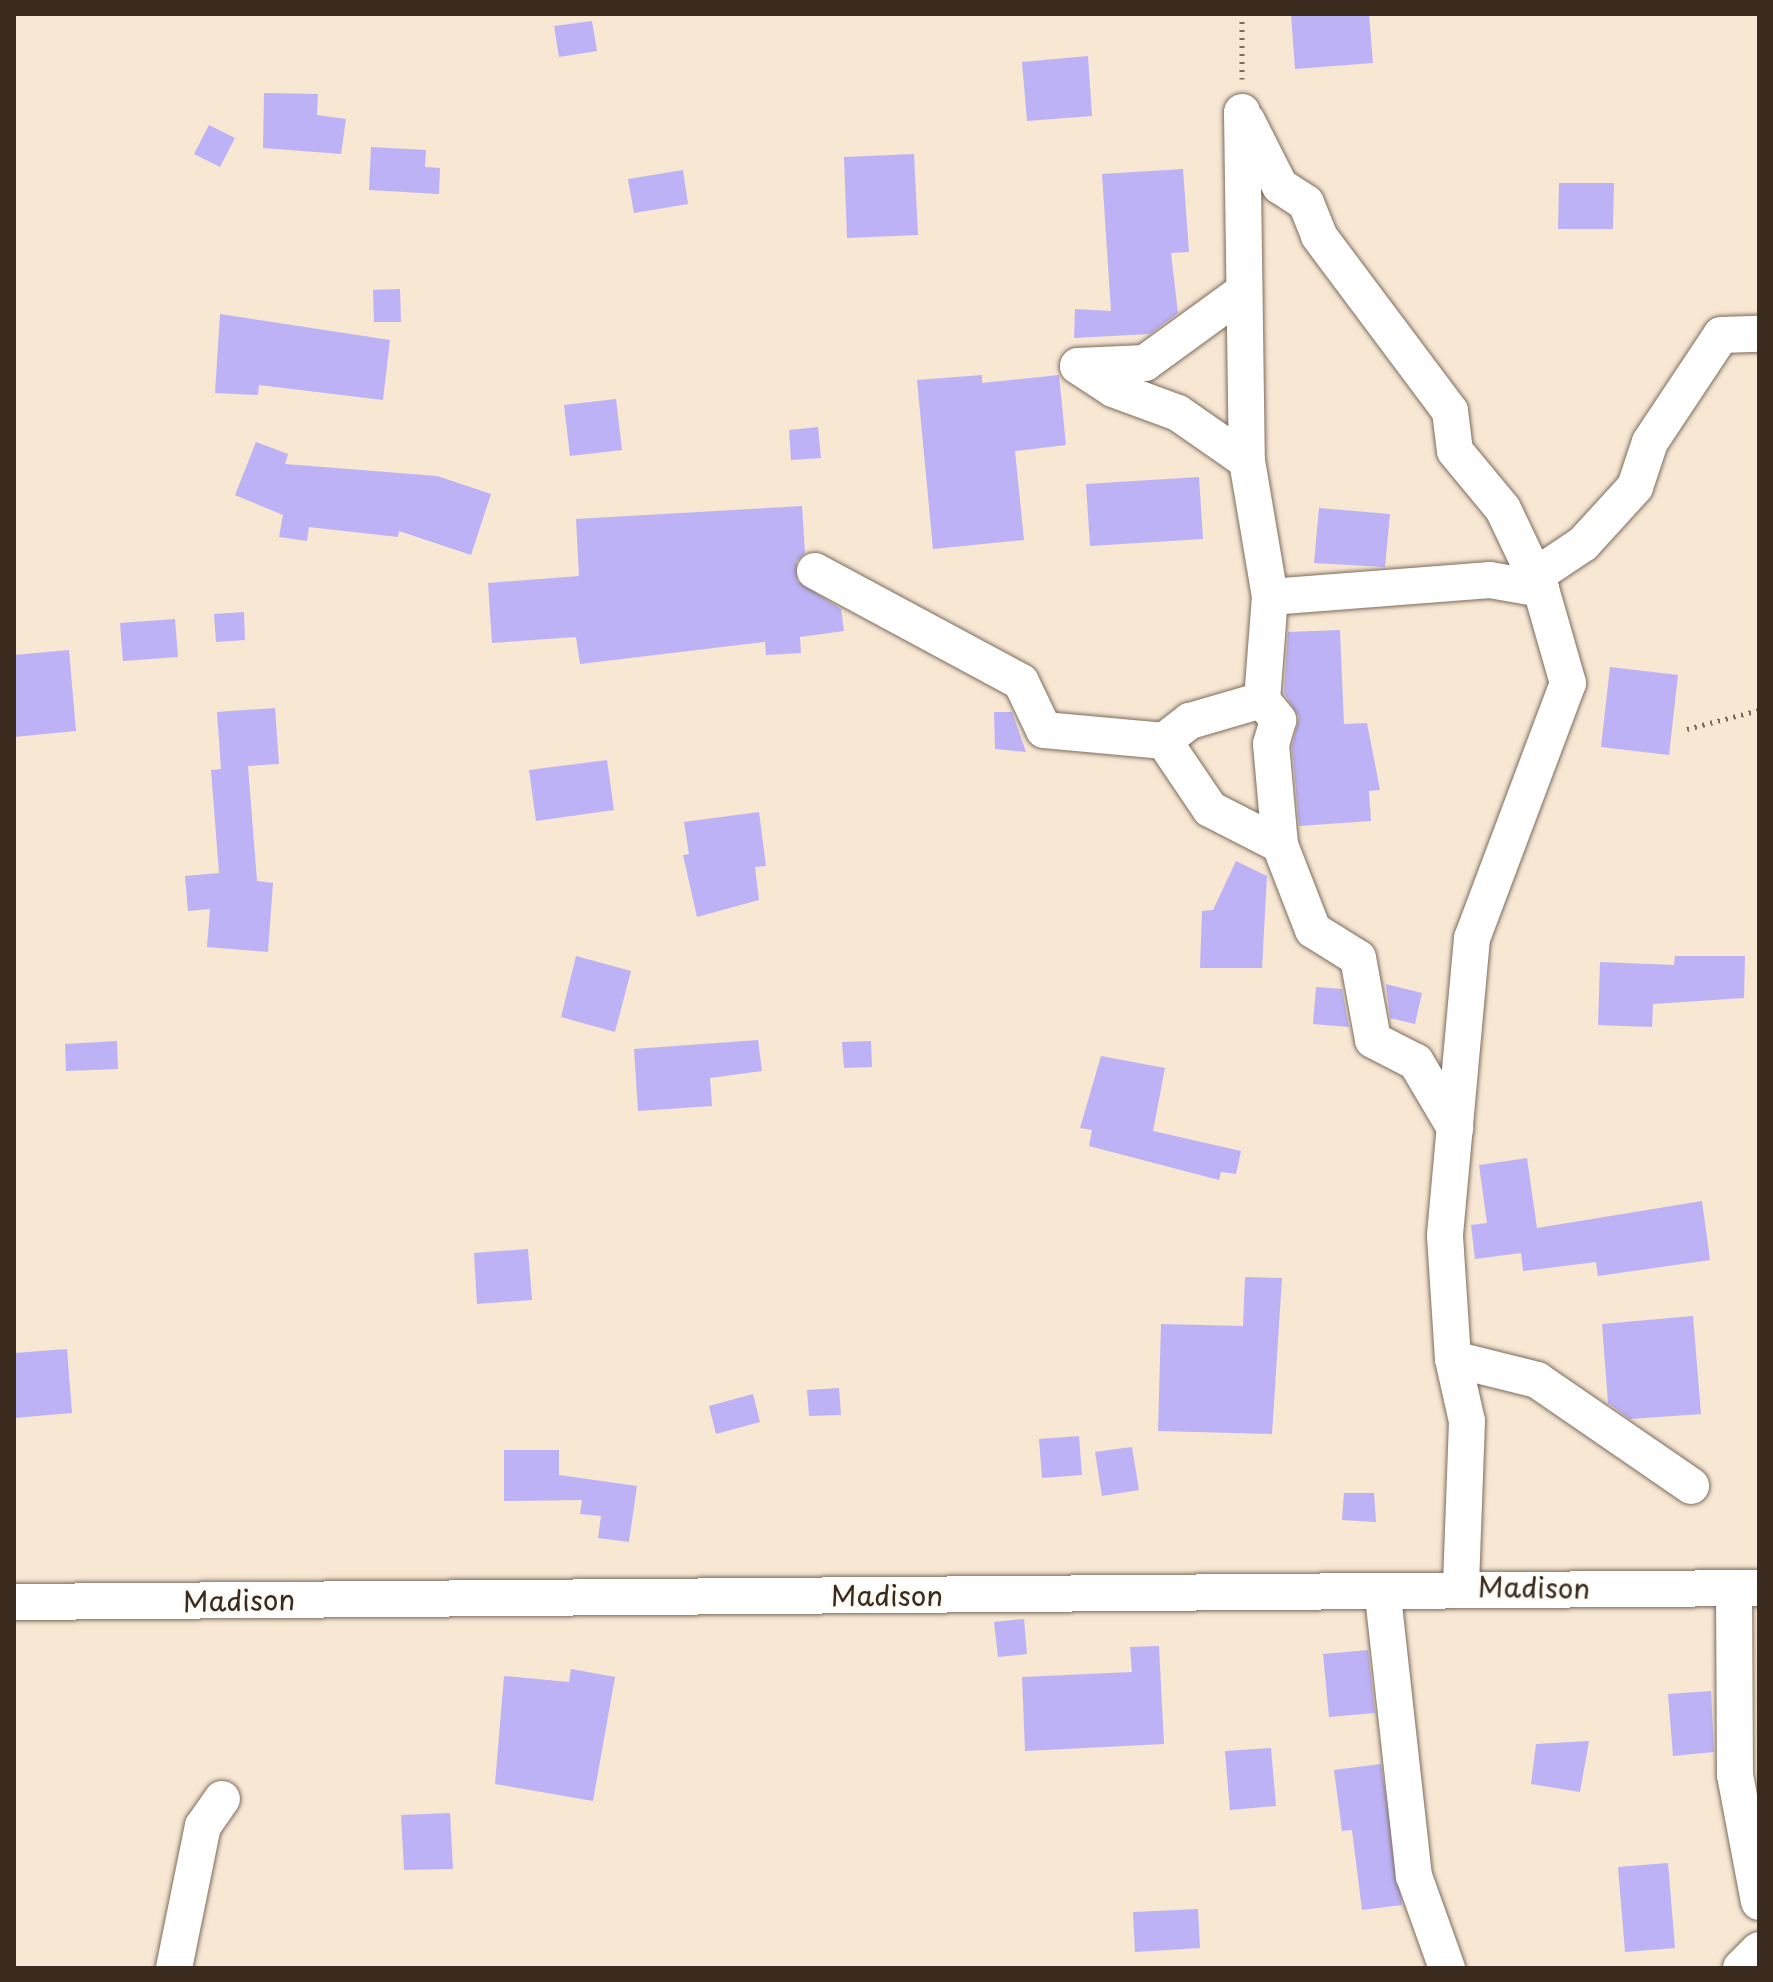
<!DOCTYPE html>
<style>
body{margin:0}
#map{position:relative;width:1773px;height:1982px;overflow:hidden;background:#f7e7d3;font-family:"Playpen Sans",sans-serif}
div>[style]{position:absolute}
.building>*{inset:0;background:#beb2f6}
.path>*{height:5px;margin-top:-2.5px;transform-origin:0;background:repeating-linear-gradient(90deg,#7d6c5d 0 2px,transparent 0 8px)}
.roads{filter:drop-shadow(0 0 2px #7d6c5d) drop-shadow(0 0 2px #7d6c5d)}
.minor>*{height:36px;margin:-18px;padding:0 18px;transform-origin:18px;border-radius:18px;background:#fff}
span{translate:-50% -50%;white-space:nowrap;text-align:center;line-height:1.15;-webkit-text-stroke:6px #fdfcf7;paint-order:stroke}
.street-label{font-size:28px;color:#3b2a1e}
.frame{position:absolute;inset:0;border:16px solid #3b2a1e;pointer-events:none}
</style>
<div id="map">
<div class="building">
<div style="clip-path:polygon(1291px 14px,1369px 14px,1373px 63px,1295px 69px)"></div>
<div style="clip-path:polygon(592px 21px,597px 51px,559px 57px,554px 26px)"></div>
<div style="clip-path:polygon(1088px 56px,1092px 116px,1027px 121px,1022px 62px)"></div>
<div style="clip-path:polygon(264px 93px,318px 94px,317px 115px,346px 119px,341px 154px,263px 148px)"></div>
<div style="clip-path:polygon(209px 125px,235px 138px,220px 167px,194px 154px)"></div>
<div style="clip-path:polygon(371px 147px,426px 150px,425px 167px,440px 168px,439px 194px,369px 190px)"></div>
<div style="clip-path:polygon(914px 154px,918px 235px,847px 238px,844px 157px)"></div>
<div style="clip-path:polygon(1183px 169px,1189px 252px,1171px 253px,1178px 313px,1150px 334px,1074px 338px,1075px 309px,1111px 311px,1102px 174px)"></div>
<div style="clip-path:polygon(683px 170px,688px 204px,634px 213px,628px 179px)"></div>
<div style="clip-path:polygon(1559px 183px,1614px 183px,1613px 229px,1558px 229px)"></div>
<div style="clip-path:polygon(400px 289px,401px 322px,374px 322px,373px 290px)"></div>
<div style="clip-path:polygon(220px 314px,390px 340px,383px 400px,259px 385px,258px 395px,215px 393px)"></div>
<div style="clip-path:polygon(982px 375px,982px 383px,1059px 375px,1066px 445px,1015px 451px,1024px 540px,933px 549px,917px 380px)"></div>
<div style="clip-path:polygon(616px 399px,622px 450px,570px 456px,564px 405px)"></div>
<div style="clip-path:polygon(818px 427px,821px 458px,791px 460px,789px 430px)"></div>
<div style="clip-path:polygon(256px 442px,288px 454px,285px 464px,437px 476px,491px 494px,471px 555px,399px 531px,398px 537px,309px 527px,307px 541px,279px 537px,283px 515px,235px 495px)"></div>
<div style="clip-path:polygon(1199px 477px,1203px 539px,1090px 546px,1086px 484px)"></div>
<div style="clip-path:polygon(802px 506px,805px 553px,796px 562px,797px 581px,841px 609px,844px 631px,800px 637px,801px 653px,766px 655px,765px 642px,580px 664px,576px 637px,492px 643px,488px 583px,579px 576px,576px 519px)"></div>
<div style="clip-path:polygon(1319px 508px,1390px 514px,1385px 567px,1314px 563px)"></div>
<div style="clip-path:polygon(244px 612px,245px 640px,216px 642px,214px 614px)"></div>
<div style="clip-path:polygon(175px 619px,178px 657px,123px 661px,120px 623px)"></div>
<div style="clip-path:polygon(1340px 630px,1344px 724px,1367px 723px,1380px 790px,1369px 791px,1371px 821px,1299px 826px,1292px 746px,1299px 717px,1284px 693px,1288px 632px)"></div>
<div style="clip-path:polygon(69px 650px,76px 731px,14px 737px,14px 655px)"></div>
<div style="clip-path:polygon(1610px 667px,1678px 675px,1669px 755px,1601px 747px)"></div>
<div style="clip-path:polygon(275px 708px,279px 764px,248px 766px,257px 881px,273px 883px,268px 952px,207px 947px,210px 909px,188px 911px,185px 876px,219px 873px,211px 770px,221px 769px,217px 712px)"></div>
<div style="clip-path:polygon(994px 712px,1012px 712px,1026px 752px,995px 749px)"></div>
<div style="clip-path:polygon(607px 760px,614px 810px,536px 821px,529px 770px)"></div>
<div style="clip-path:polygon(759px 812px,766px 866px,755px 867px,759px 900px,697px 917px,683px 855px,689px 854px,684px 822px)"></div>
<div style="clip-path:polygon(1236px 861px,1267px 876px,1262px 968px,1200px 968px,1202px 911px,1213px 910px)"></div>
<div style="clip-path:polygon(576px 956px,631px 971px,615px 1032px,561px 1017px)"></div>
<div style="clip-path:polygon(1675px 956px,1745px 956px,1744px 998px,1653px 1004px,1652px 1027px,1598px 1025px,1600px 962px,1674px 965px)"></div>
<div style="clip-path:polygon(1386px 984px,1422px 993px,1415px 1024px,1390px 1018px)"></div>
<div style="clip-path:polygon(1316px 987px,1342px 989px,1349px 1027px,1313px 1024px)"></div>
<div style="clip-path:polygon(758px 1040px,762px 1071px,710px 1078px,712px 1106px,638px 1111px,634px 1049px)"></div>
<div style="clip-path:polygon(117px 1041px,118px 1069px,66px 1071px,65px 1044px)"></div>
<div style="clip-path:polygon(871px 1041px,872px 1067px,844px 1068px,842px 1042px)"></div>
<div style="clip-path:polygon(1101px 1056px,1165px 1068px,1153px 1131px,1241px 1151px,1236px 1174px,1221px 1172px,1219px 1180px,1089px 1146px,1092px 1130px,1080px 1128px)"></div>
<div style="clip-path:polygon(1527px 1158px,1537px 1228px,1702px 1201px,1710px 1260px,1598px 1276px,1596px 1262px,1523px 1271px,1521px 1253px,1475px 1259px,1471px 1225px,1487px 1223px,1479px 1165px)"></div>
<div style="clip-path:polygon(528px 1249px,532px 1300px,477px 1304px,474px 1253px)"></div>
<div style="clip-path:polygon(1245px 1277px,1282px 1278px,1272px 1434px,1158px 1431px,1161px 1324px,1243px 1326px)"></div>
<div style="clip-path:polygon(1693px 1316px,1701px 1414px,1630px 1419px,1608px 1403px,1602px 1324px)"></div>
<div style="clip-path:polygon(67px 1349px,72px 1413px,14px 1418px,14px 1353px)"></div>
<div style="clip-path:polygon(839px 1388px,841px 1415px,809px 1416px,807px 1390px)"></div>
<div style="clip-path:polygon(753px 1394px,760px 1422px,716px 1434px,709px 1406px)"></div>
<div style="clip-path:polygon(1079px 1436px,1082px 1475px,1042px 1478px,1039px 1439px)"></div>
<div style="clip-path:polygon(1132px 1447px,1139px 1490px,1102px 1496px,1095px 1452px)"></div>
<div style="clip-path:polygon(504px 1450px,559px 1450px,559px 1475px,637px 1486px,629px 1542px,598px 1538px,601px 1516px,580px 1514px,582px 1500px,504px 1501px)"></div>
<div style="clip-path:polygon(1344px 1493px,1374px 1493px,1376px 1522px,1342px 1520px)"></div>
<div style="clip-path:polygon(1024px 1619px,1027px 1654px,998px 1657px,994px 1622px)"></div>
<div style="clip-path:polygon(1159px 1646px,1164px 1744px,1025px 1751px,1022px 1677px,1132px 1672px,1130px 1647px)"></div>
<div style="clip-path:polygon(1368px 1650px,1375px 1713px,1329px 1717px,1323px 1654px)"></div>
<div style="clip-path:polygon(571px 1669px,615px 1677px,593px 1801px,495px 1784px,504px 1676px,569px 1682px)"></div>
<div style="clip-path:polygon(1711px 1691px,1714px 1752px,1673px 1756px,1668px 1694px)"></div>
<div style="clip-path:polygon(1589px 1741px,1580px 1792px,1531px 1784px,1536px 1744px)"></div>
<div style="clip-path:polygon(1271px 1748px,1276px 1806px,1230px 1810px,1225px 1751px)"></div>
<div style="clip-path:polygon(1381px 1764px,1402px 1905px,1362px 1910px,1352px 1830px,1342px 1831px,1334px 1770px)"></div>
<div style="clip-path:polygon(450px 1813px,453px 1869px,404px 1870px,401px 1815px)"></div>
<div style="clip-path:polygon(1668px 1863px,1675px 1948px,1625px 1952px,1618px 1867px)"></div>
<div style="clip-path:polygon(1198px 1909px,1200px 1948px,1135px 1952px,1133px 1912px)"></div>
</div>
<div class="path">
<div style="left:1242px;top:14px;width:65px;rotate:90deg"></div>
<div style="left:1687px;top:729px;width:74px;rotate:-14.8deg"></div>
</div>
<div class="roads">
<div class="minor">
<div style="left:1242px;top:112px;width:349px;rotate:89.2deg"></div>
<div style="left:1247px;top:461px;width:138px;rotate:80.4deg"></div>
<div style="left:1270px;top:597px;width:221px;rotate:-4.4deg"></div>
<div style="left:1490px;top:580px;width:52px;rotate:10deg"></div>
<div style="left:1541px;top:589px;width:98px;rotate:74deg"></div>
<div style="left:1568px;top:683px;width:272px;rotate:110.6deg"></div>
<div style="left:1472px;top:938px;width:299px;rotate:95.2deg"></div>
<div style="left:1445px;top:1236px;width:123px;rotate:86.3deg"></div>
<div style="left:1453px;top:1359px;width:64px;rotate:77.3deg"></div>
<div style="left:1467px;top:1421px;width:166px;rotate:92.1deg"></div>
<div style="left:1247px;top:121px;width:73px;rotate:63.1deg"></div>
<div style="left:1280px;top:186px;width:31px;rotate:33deg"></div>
<div style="left:1306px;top:203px;width:35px;rotate:68deg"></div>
<div style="left:1319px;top:236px;width:219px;rotate:53.2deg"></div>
<div style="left:1450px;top:411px;width:40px;rotate:82.9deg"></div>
<div style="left:1455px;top:451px;width:75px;rotate:50.4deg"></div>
<div style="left:1503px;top:509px;width:89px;rotate:64.6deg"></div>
<div style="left:1244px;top:291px;width:122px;rotate:144deg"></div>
<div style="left:1145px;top:363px;width:67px;rotate:177.4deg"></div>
<div style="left:1078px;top:366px;width:42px;rotate:33.3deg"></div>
<div style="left:1113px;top:389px;width:69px;rotate:20.3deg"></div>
<div style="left:1178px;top:413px;width:84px;rotate:34.8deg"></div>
<div style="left:815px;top:571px;width:234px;rotate:28.3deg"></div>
<div style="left:1021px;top:682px;width:53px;rotate:64.4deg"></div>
<div style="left:1044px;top:730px;width:121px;rotate:5.2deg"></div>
<div style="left:1164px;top:741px;width:33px;rotate:-38deg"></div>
<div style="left:1190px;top:721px;width:75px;rotate:-16.3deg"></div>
<div style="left:1262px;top:700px;width:103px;rotate:-85.6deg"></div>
<div style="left:1535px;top:576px;width:58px;rotate:-33.7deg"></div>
<div style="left:1583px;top:544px;width:77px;rotate:-47.6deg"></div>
<div style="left:1635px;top:487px;width:47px;rotate:-71.6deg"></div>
<div style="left:1650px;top:442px;width:128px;rotate:-56.4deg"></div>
<div style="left:1721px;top:335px;width:38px;rotate:-2deg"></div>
<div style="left:1262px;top:700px;width:26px;rotate:51deg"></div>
<div style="left:1278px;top:720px;width:25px;rotate:106deg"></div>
<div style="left:1271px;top:744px;width:101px;rotate:84.9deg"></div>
<div style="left:1164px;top:741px;width:82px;rotate:55.9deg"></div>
<div style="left:1210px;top:809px;width:79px;rotate:27.2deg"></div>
<div style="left:1280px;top:845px;width:91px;rotate:68.8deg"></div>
<div style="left:1313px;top:930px;width:53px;rotate:31.9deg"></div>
<div style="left:1358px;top:958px;width:83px;rotate:79.6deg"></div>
<div style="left:1373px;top:1040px;width:48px;rotate:27.1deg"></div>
<div style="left:1416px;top:1062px;width:77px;rotate:59.4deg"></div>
<div style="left:1453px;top:1359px;width:87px;rotate:14deg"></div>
<div style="left:1537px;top:1380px;width:187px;rotate:34.5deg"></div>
<div style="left:1734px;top:1589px;width:186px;rotate:89.7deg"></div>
<div style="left:1735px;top:1775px;width:129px;rotate:79.3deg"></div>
<div style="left:1383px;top:1596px;width:282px;rotate:83.7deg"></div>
<div style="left:1414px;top:1876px;width:98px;rotate:70.3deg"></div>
<div style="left:14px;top:1602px;width:1745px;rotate:-0.46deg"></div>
<div style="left:174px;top:1968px;width:145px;rotate:-78.5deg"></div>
<div style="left:203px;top:1826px;width:33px;rotate:-55deg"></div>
<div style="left:1741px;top:1968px;width:25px;rotate:-45deg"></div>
</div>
</div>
<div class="street-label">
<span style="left:1534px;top:1587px;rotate:1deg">Madison</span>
<span style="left:887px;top:1595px">Madison</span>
<span style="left:239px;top:1600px;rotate:-1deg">Madison</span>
</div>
<div class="frame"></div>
</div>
